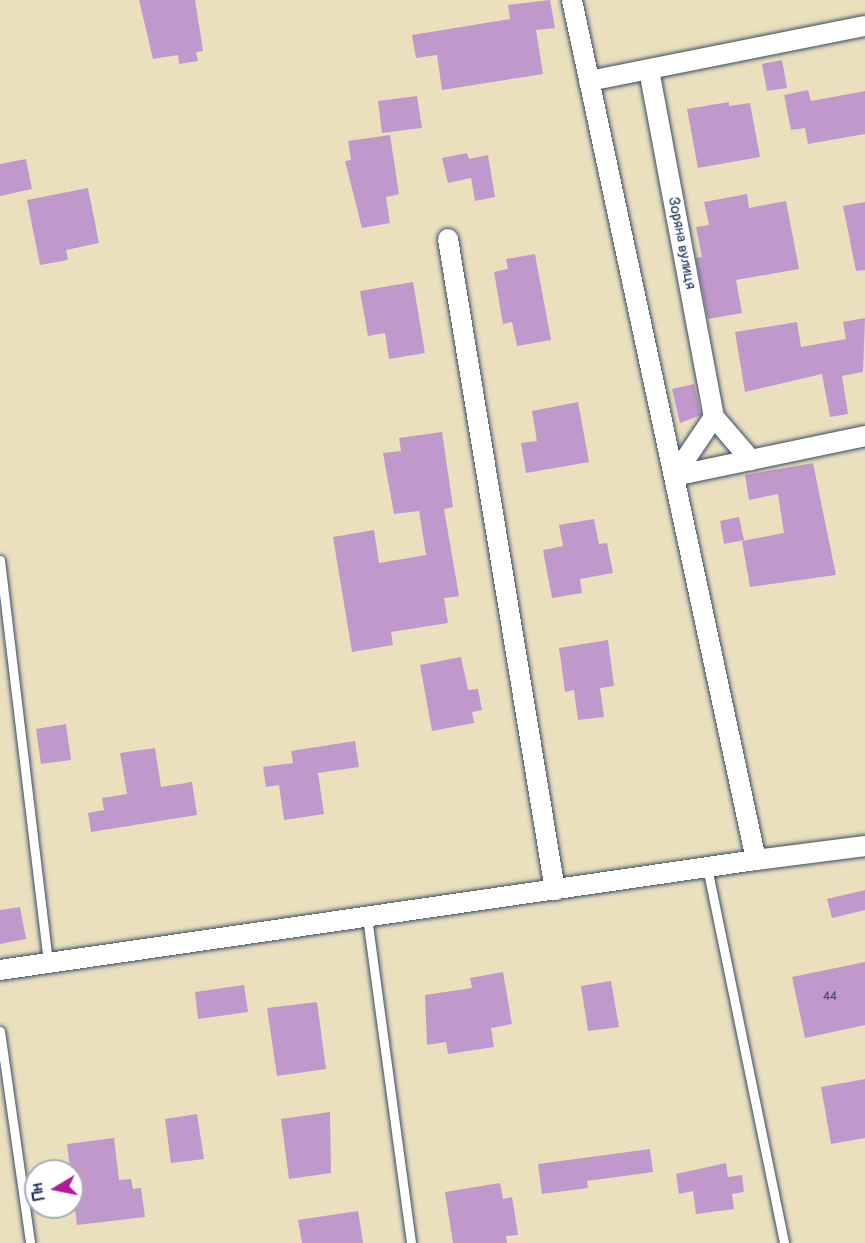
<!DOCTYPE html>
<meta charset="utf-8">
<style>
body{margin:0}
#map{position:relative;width:865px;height:1243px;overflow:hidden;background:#ebe0be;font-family:Pangolin,sans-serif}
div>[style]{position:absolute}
.building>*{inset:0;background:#c098cb}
.roads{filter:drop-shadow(0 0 2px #3a4a6c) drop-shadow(0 0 2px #3a4a6c)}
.service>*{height:9px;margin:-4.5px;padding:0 4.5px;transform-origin:4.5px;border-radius:4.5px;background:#fff}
.minor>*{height:20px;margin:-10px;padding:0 10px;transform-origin:10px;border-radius:10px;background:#fff}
span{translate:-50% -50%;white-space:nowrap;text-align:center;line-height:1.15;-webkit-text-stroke:5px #fff;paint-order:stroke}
.number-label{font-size:12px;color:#444979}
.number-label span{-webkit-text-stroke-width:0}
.street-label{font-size:15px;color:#1b2f5e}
.north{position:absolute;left:24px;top:1159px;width:60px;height:60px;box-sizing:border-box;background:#fff;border:2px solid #a4acbf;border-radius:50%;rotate:260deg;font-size:16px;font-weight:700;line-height:24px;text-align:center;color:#1b2f5e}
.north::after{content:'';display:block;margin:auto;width:21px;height:27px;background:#b5179e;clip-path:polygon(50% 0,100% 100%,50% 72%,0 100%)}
</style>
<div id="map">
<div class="building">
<div style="clip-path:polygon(139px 0,195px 0,203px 51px,196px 52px,198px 61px,179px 64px,178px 55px,153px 59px)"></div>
<div style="clip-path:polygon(550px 0,555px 28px,536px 30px,543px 74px,442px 90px,437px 55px,416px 58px,412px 35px,510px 19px,508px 5px)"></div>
<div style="clip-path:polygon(782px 60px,787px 88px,767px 91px,762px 64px)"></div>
<div style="clip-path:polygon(808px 90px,811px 101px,865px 91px,865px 134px,808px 144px,805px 128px,791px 130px,784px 95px)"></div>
<div style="clip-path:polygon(417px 96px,422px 128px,382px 133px,378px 101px)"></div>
<div style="clip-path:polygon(729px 102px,729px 106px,750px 103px,760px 157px,698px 168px,687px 109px)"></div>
<div style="clip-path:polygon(390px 135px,399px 194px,386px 197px,390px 223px,362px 228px,345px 161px,351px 160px,348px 141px)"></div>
<div style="clip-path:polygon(467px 153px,469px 159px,488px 155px,495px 197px,475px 201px,471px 178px,448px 183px,442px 158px)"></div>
<div style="clip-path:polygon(26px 159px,32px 189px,0 196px,0 164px)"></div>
<div style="clip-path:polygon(88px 188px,99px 243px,66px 250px,68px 260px,40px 265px,27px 200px)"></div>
<div style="clip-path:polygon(747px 194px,749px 208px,786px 201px,799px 269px,736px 280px,742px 313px,708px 319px,696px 258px,702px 257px,696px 227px,709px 225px,704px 202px)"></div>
<div style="clip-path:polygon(865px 202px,865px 270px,856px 271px,843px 206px)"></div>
<div style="clip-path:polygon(535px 254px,551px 340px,517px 346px,512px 322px,503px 324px,494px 272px,508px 269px,506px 259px)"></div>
<div style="clip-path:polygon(413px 282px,425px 353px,389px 359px,385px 333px,368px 336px,360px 291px)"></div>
<div style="clip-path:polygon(865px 318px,863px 372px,842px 376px,848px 414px,830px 417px,822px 374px,745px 392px,735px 332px,797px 322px,801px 347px,846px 339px,843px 322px)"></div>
<div style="clip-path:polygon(694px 384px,701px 415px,680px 423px,672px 389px)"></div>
<div style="clip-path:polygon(578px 402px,589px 462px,526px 473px,521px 443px,537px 441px,532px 411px)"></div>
<div style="clip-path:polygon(442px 432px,453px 507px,444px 509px,459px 596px,444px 598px,448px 623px,391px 632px,393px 645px,352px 652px,333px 537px,374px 530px,379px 563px,426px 555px,419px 511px,394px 514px,383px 453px,401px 451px,399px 438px)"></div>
<div style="clip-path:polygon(813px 463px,836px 575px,750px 587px,742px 541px,784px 533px,778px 494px,749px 500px,745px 475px)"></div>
<div style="clip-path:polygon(739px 517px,744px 540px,724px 544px,720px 521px)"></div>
<div style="clip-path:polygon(594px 519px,599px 544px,607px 543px,613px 573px,580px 579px,582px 593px,552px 598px,543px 550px,563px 546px,559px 525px)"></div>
<div style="clip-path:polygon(608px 640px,614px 686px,600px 688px,604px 717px,578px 720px,574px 690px,565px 692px,559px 648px)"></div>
<div style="clip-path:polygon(461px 657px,468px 690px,478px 689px,482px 710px,472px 712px,474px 723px,432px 731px,420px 665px)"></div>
<div style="clip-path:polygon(66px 724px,71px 760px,41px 764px,36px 729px)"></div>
<div style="clip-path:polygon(355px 741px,359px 767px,318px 773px,324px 814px,284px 820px,279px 785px,266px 787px,263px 767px,293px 763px,291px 751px)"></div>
<div style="clip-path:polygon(155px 748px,161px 787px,192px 782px,197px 815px,91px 832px,88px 813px,104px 810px,102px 798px,127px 794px,120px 753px)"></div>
<div style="clip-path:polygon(865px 890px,865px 910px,832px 918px,827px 899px)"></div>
<div style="clip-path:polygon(20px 907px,26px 939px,0 944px,0 910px)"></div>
<div style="clip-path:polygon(865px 962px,865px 1025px,805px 1038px,792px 977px)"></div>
<div style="clip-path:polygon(503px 972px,512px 1024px,491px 1028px,494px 1047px,448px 1054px,446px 1042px,427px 1045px,425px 995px,472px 988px,470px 978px)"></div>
<div style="clip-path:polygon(611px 981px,619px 1027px,588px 1031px,581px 986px)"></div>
<div style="clip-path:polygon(244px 985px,248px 1012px,198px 1019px,195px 992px)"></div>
<div style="clip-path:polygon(317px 1002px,326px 1069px,277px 1076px,267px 1008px)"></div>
<div style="clip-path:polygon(865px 1079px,865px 1138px,831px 1144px,821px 1087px)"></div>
<div style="clip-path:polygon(330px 1112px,331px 1173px,289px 1179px,281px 1119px)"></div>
<div style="clip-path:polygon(197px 1114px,204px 1159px,171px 1163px,165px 1119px)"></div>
<div style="clip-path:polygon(114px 1138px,119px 1180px,131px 1179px,133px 1189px,141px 1188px,145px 1217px,77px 1225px,67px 1144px)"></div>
<div style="clip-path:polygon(650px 1149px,653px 1172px,587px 1181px,588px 1188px,542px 1194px,538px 1164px)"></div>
<div style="clip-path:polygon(726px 1163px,728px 1177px,742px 1175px,744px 1192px,732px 1194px,734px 1209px,696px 1214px,693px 1191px,679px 1194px,676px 1174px)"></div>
<div style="clip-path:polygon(500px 1183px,503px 1199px,512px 1197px,518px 1235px,506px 1236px,507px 1243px,453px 1243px,445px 1192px)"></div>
<div style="clip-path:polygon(358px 1211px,363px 1243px,302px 1243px,298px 1220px)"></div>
</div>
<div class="roads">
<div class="service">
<div style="left:0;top:560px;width:405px;rotate:83.2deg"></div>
<div style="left:707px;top:867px;width:384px;rotate:78.4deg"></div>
<div style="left:367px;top:917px;width:329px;rotate:82.3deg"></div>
<div style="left:0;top:1031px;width:214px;rotate:81.9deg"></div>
</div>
<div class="minor">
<div style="left:649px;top:70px;width:353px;rotate:79.4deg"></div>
<div style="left:589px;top:81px;width:281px;rotate:-11.3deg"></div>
<div style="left:448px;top:239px;width:660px;rotate:80.67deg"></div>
<div style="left:674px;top:476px;width:195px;rotate:-11.8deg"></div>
<div style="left:674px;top:476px;width:71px;rotate:-55.9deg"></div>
<div style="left:714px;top:417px;width:57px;rotate:49.3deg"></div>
<div style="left:756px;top:860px;width:110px;rotate:-7.3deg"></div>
<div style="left:0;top:970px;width:764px;rotate:-8.28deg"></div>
<div style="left:756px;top:860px;width:879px;rotate:-102.08deg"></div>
</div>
</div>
<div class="number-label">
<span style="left:830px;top:997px">44</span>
</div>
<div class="street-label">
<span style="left:682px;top:243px;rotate:79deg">Зоряна вулиця</span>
</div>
<div class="north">Пн</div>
</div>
